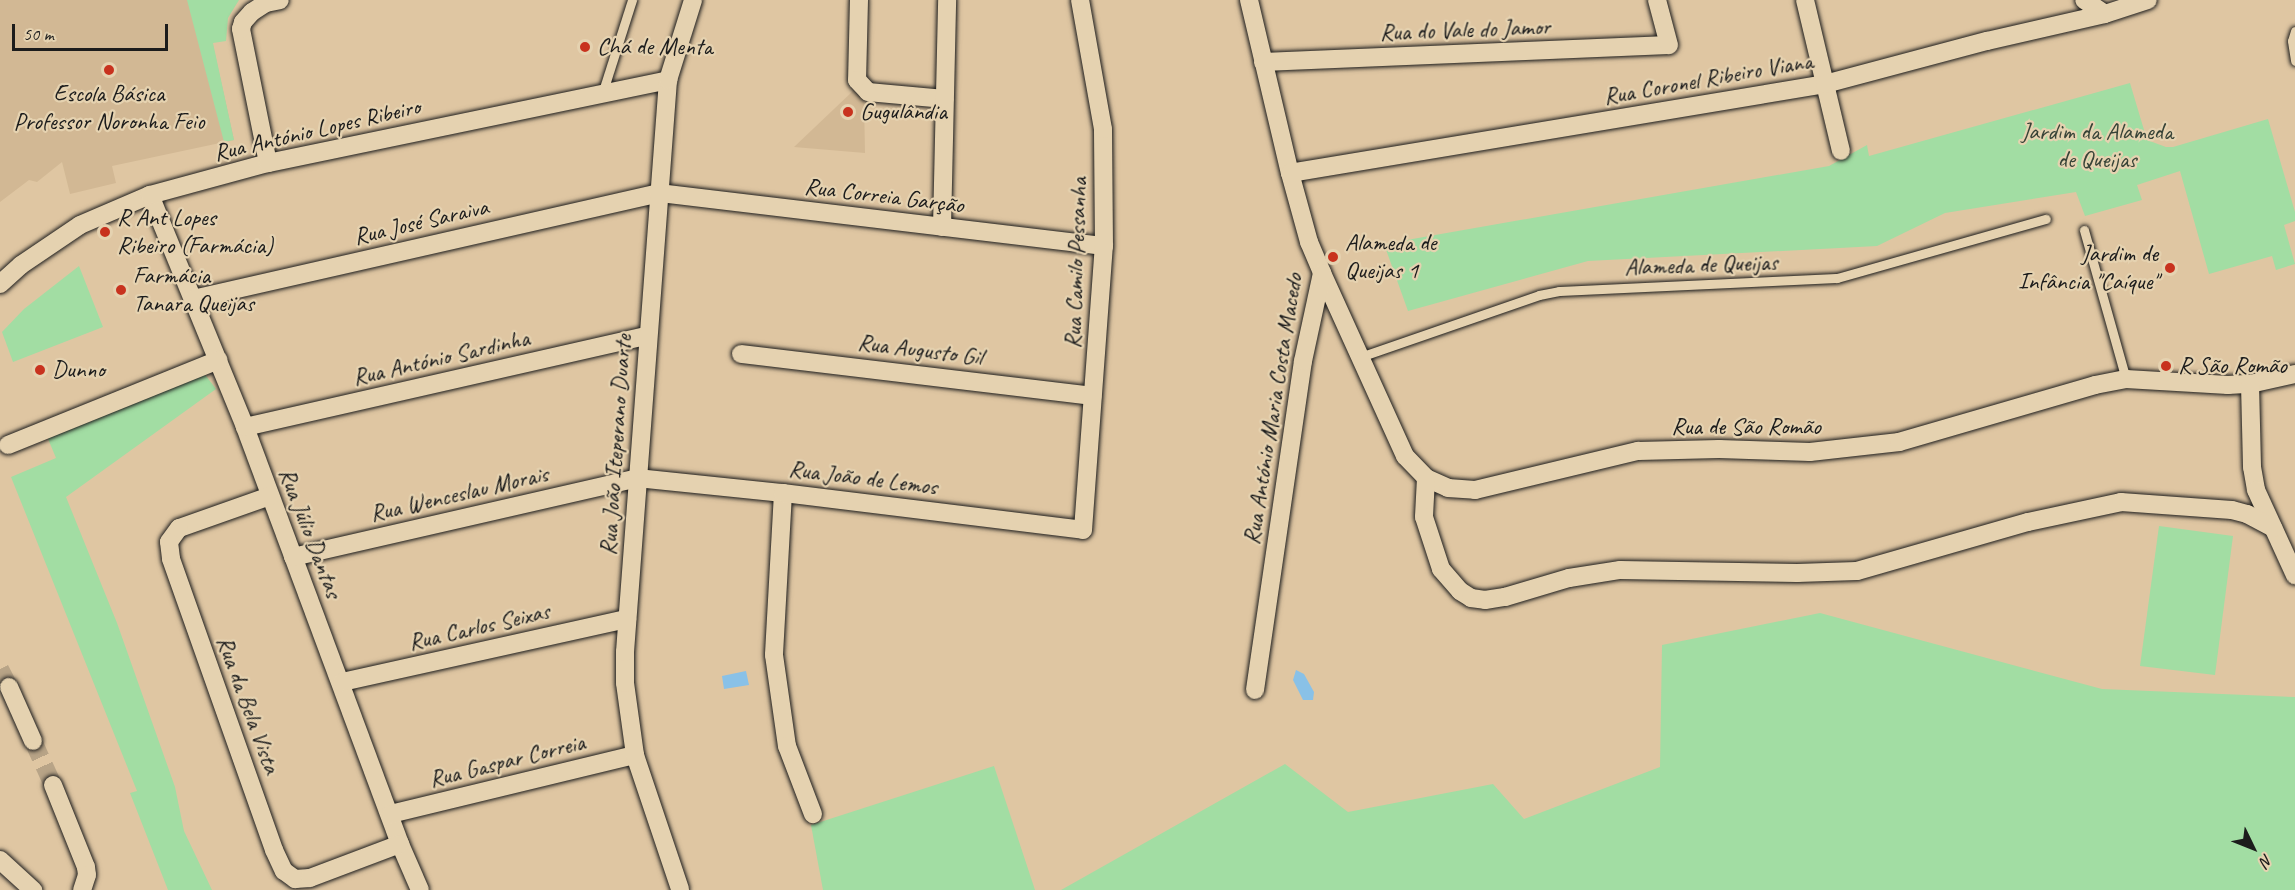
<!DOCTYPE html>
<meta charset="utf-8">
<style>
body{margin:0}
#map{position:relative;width:2295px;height:890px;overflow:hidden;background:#dfc6a2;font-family:Caveat,sans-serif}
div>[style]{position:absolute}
.built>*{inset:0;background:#d2b894}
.green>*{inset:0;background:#a2dda3}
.water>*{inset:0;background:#89c1e7}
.street-tunnel>*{height:18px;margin-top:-9px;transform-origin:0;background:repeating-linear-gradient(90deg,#b8a487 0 18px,transparent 0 27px)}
.roads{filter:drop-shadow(0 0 2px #1c1c1c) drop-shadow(0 0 2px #1c1c1c)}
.lane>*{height:9px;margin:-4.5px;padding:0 4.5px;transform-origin:4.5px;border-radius:4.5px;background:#e5d2b0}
.street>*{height:18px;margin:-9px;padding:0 9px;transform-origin:9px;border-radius:9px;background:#e5d2b0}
.dots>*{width:16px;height:16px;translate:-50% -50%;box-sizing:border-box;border:3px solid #e5d2b0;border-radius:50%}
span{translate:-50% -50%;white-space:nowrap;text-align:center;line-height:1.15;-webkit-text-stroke:4.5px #e5d2b0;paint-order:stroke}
.street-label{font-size:24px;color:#1c1c1c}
.poi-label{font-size:24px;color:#1c1c1c}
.left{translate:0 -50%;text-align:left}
.right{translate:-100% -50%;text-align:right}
.park-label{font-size:24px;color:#374337}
.north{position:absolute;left:2223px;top:818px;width:60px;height:60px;-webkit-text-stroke:4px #e5d2b0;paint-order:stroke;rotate:133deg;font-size:16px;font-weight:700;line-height:24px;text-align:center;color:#1c1c1c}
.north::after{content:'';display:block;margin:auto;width:21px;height:27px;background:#1c1c1c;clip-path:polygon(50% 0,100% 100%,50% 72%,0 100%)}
.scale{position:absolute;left:12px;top:24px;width:156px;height:27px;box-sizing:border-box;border:3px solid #1c1c1c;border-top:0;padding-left:8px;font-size:18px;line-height:21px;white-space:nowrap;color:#1c1c1c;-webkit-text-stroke:4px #e5d2b0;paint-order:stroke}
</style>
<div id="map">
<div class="built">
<div style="clip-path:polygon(0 0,203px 0,234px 140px,112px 166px,116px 183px,70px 194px,62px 162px,37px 182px,29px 180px,0 202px)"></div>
<div style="clip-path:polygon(854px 90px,864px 102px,865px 153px,794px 147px)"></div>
</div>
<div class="green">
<div style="clip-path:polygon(187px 0,239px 0,228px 18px,226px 41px,213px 43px,234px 140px,224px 142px)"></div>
<div style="clip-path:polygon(2130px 83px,2147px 140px,2166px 147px,2173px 147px,2268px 119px,2295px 212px,2295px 221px,2284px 225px,2295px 264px,2276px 270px,2272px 256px,2209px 274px,2180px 171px,2137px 185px,2142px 200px,2085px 216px,2076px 192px,1945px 213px,1877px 246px,1588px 261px,1408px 311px,1384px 244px,1829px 166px,1867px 145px,1869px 156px)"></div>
<div style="clip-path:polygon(79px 266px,103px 327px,13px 362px,2px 332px,24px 309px)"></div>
<div style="clip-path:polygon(203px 372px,216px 389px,66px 497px,117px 623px,175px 787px,184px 831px,212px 890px,168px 890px,130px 793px,137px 791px,11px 477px,56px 458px,46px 434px)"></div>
<div style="clip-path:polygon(2159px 526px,2233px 536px,2215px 675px,2140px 666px)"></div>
<div style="clip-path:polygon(1820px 613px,2102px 689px,2295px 697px,2295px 890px,1061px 890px,1285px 764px,1348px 812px,1493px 784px,1524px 819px,1660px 767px,1662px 645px)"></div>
<div style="clip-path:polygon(994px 766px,1035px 890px,823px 890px,811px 825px)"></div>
</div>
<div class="water">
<div style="clip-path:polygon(1296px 670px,1304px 674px,1314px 692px,1313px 700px,1303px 700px,1293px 680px)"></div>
<div style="clip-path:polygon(746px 671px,749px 685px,724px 689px,722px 676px)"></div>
</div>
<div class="street-tunnel">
<div style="left:0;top:669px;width:20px;rotate:63deg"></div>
<div style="left:33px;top:741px;width:48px;rotate:65.6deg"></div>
</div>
<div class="roads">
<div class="lane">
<div style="left:2295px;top:31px;width:10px;rotate:107deg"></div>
<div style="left:2292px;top:41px;width:20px;rotate:81deg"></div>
<div style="left:602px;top:94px;width:99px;rotate:-72.3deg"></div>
<div style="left:2084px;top:230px;width:155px;rotate:74.3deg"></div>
<div style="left:1360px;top:357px;width:189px;rotate:-19.1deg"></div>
<div style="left:1539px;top:295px;width:20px;rotate:-11deg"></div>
<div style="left:1559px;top:291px;width:278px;rotate:-2.7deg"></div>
<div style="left:1837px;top:278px;width:217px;rotate:-15.8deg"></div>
</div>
<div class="street">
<div style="left:859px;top:0;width:80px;rotate:91.4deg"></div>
<div style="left:857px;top:80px;width:16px;rotate:47deg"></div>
<div style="left:868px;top:92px;width:77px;rotate:5.2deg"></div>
<div style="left:1249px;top:0;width:178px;rotate:76.7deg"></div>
<div style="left:1290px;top:173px;width:72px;rotate:74.6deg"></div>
<div style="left:1309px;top:242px;width:34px;rotate:67deg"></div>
<div style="left:1322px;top:273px;width:201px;rotate:65.6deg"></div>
<div style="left:1405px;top:456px;width:30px;rotate:46deg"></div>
<div style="left:1426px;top:478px;width:24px;rotate:24deg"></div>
<div style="left:1448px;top:488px;width:27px;rotate:4deg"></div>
<div style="left:1475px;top:490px;width:168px;rotate:-13.5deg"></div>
<div style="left:1638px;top:451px;width:81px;rotate:-1.4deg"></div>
<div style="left:1719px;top:449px;width:91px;rotate:1.9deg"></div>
<div style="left:1810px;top:452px;width:90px;rotate:-6.4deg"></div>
<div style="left:1899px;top:442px;width:204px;rotate:-16.2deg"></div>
<div style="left:2095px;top:385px;width:32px;rotate:-11deg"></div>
<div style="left:2126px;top:379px;width:102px;rotate:3.4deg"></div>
<div style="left:2228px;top:385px;width:22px;rotate:-3deg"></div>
<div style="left:2250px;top:384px;width:46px;rotate:-12.5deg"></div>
<div style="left:1805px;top:0;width:155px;rotate:76.6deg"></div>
<div style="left:2105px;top:14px;width:45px;rotate:-18deg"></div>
<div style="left:1263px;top:62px;width:406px;rotate:-2.4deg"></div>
<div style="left:1669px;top:45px;width:47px;rotate:-104.9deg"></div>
<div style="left:268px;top:163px;width:137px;rotate:-101.4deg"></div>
<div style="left:241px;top:29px;width:7px;rotate:-74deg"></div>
<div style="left:243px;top:22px;width:13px;rotate:-48deg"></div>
<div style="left:252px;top:12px;width:17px;rotate:-33deg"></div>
<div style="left:266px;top:3px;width:14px;rotate:-12deg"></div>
<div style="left:1290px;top:173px;width:542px;rotate:-9.44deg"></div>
<div style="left:1825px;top:84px;width:168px;rotate:-14.9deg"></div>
<div style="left:1987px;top:41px;width:121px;rotate:-12.9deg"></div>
<div style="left:2105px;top:14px;width:25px;rotate:-146deg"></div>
<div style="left:150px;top:195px;width:251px;rotate:67.7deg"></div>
<div style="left:245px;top:427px;width:445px;rotate:69.6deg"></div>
<div style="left:400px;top:844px;width:50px;rotate:66.5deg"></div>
<div style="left:942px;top:227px;width:227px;rotate:-88.7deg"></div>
<div style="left:0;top:284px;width:28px;rotate:-42deg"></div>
<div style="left:21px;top:265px;width:71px;rotate:-34.1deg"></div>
<div style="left:80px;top:225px;width:76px;rotate:-23.2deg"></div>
<div style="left:150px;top:195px;width:122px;rotate:-15.2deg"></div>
<div style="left:268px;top:163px;width:409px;rotate:-11.7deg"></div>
<div style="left:193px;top:299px;width:478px;rotate:-12.8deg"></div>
<div style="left:659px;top:193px;width:448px;rotate:6.8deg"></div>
<div style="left:741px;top:354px;width:354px;rotate:6.8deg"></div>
<div style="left:2250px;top:384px;width:83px;rotate:88.6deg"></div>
<div style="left:2252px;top:467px;width:23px;rotate:80deg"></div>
<div style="left:2256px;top:490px;width:94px;rotate:65.4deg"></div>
<div style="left:245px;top:427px;width:412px;rotate:-12.8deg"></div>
<div style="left:8px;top:445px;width:227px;rotate:-22deg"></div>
<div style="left:1426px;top:478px;width:39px;rotate:93deg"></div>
<div style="left:1424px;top:517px;width:55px;rotate:71.9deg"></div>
<div style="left:1441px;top:569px;width:29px;rotate:49deg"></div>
<div style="left:1460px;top:591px;width:13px;rotate:32deg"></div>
<div style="left:1471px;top:598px;width:14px;rotate:8deg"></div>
<div style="left:1485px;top:600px;width:20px;rotate:-9deg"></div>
<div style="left:1505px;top:597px;width:67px;rotate:-16.5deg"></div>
<div style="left:1569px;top:578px;width:52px;rotate:-8.9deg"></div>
<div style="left:1620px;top:570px;width:177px;rotate:1deg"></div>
<div style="left:1797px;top:573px;width:60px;rotate:-1.9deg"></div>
<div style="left:1857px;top:571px;width:178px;rotate:-16deg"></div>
<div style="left:2028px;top:522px;width:95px;rotate:-12.1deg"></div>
<div style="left:2121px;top:502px;width:111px;rotate:4.1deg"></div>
<div style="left:2232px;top:510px;width:16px;rotate:15deg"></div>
<div style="left:2247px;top:514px;width:30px;rotate:28deg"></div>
<div style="left:783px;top:493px;width:162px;rotate:93.2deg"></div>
<div style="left:774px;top:655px;width:92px;rotate:81.9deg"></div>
<div style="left:787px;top:746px;width:73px;rotate:69.1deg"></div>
<div style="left:270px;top:496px;width:96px;rotate:160.6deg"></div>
<div style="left:179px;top:528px;width:17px;rotate:126deg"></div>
<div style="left:169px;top:542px;width:17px;rotate:83deg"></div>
<div style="left:171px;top:559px;width:309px;rotate:70.5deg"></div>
<div style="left:274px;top:850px;width:23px;rotate:65deg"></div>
<div style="left:284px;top:871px;width:14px;rotate:36deg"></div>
<div style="left:295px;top:879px;width:15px;rotate:-4deg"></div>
<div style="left:310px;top:878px;width:96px;rotate:-20.7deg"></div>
<div style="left:293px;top:557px;width:353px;rotate:-12.9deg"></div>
<div style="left:637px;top:478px;width:147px;rotate:5.9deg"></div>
<div style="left:783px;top:493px;width:302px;rotate:7deg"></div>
<div style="left:1083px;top:530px;width:285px;rotate:-85.8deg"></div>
<div style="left:1104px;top:246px;width:117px;rotate:-90.5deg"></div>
<div style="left:1103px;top:129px;width:131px;rotate:-100.1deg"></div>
<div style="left:342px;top:682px;width:292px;rotate:-12.5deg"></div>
<div style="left:9px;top:687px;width:59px;rotate:66deg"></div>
<div style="left:1255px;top:690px;width:332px;rotate:-81.7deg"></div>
<div style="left:1303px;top:361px;width:90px;rotate:-77.8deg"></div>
<div style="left:53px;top:785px;width:88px;rotate:68.1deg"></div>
<div style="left:86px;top:867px;width:8px;rotate:83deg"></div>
<div style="left:87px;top:875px;width:16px;rotate:108deg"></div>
<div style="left:391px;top:814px;width:251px;rotate:-13.6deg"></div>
<div style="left:0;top:860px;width:45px;rotate:42.3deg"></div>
<div style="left:680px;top:889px;width:141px;rotate:-108.6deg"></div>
<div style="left:635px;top:755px;width:73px;rotate:-97.9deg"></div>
<div style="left:625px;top:683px;width:31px;rotate:-90deg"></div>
<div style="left:625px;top:652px;width:574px;rotate:-85.7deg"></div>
<div style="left:668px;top:80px;width:84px;rotate:-72.6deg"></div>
</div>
</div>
<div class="dots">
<div style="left:585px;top:47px;background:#c8321e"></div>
<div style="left:109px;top:70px;background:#c8321e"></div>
<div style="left:848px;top:112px;background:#c8321e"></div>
<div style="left:105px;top:232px;background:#c8321e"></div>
<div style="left:1333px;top:257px;background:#c8321e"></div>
<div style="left:2170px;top:268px;background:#c8321e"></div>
<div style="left:121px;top:290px;background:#c8321e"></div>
<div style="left:2166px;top:366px;background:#c8321e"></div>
<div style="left:40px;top:370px;background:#c8321e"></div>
</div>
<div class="street-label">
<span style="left:1465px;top:30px;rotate:-2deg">Rua do Vale do Jamor</span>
<span style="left:1708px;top:79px;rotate:-10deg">Rua Coronel Ribeiro Viana</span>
<span style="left:317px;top:130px;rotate:-13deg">Rua António Lopes Ribeiro</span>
<span style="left:884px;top:196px;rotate:7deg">Rua Correia Garção</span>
<span style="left:421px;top:222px;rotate:-13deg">Rua José Saraiva</span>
<span style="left:1076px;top:263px;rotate:-88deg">Rua Camilo Pessanha</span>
<span style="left:1701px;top:265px;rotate:-2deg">Alameda de Queijas</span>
<span style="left:920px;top:350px;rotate:7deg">Rua Augusto Gil</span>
<span style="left:441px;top:358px;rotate:-13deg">Rua António Sardinha</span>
<span style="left:1273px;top:409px;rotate:-81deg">Rua António Maria Costa Macedo</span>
<span style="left:1746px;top:427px">Rua de São Romão</span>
<span style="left:616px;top:445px;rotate:-86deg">Rua João Iteperano Duarte</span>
<span style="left:863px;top:478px;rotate:7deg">Rua João de Lemos</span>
<span style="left:459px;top:494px;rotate:-13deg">Rua Wenceslau Morais</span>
<span style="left:310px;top:533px;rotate:69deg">Rua Júlio Dantas</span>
<span style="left:479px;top:627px;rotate:-13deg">Rua Carlos Seixas</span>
<span style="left:248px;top:705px;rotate:70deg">Rua da Bela Vista</span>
<span style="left:507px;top:761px;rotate:-14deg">Rua Gaspar Correia</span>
</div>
<div class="poi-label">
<span class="left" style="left:597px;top:47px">Chá de Menta</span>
<span style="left:109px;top:108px">Escola Básica<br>Professor Noronha Feio</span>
<span class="left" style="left:860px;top:112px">Gugulândia</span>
<span class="left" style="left:117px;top:232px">R Ant Lopes<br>Ribeiro (Farmácia)</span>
<span class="left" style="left:1345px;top:257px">Alameda de<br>Queijas 1</span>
<span class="right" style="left:2158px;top:268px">Jardim de<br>Infância "Caíque"</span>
<span class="left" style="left:133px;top:290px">Farmácia<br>Tanara Queijas</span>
<span class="left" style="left:2178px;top:366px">R São Romão</span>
<span class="left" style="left:52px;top:370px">Dunno</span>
</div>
<div class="park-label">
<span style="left:2097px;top:146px">Jardim da Alameda<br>de Queijas</span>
</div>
<div class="north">N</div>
<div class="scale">50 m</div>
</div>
